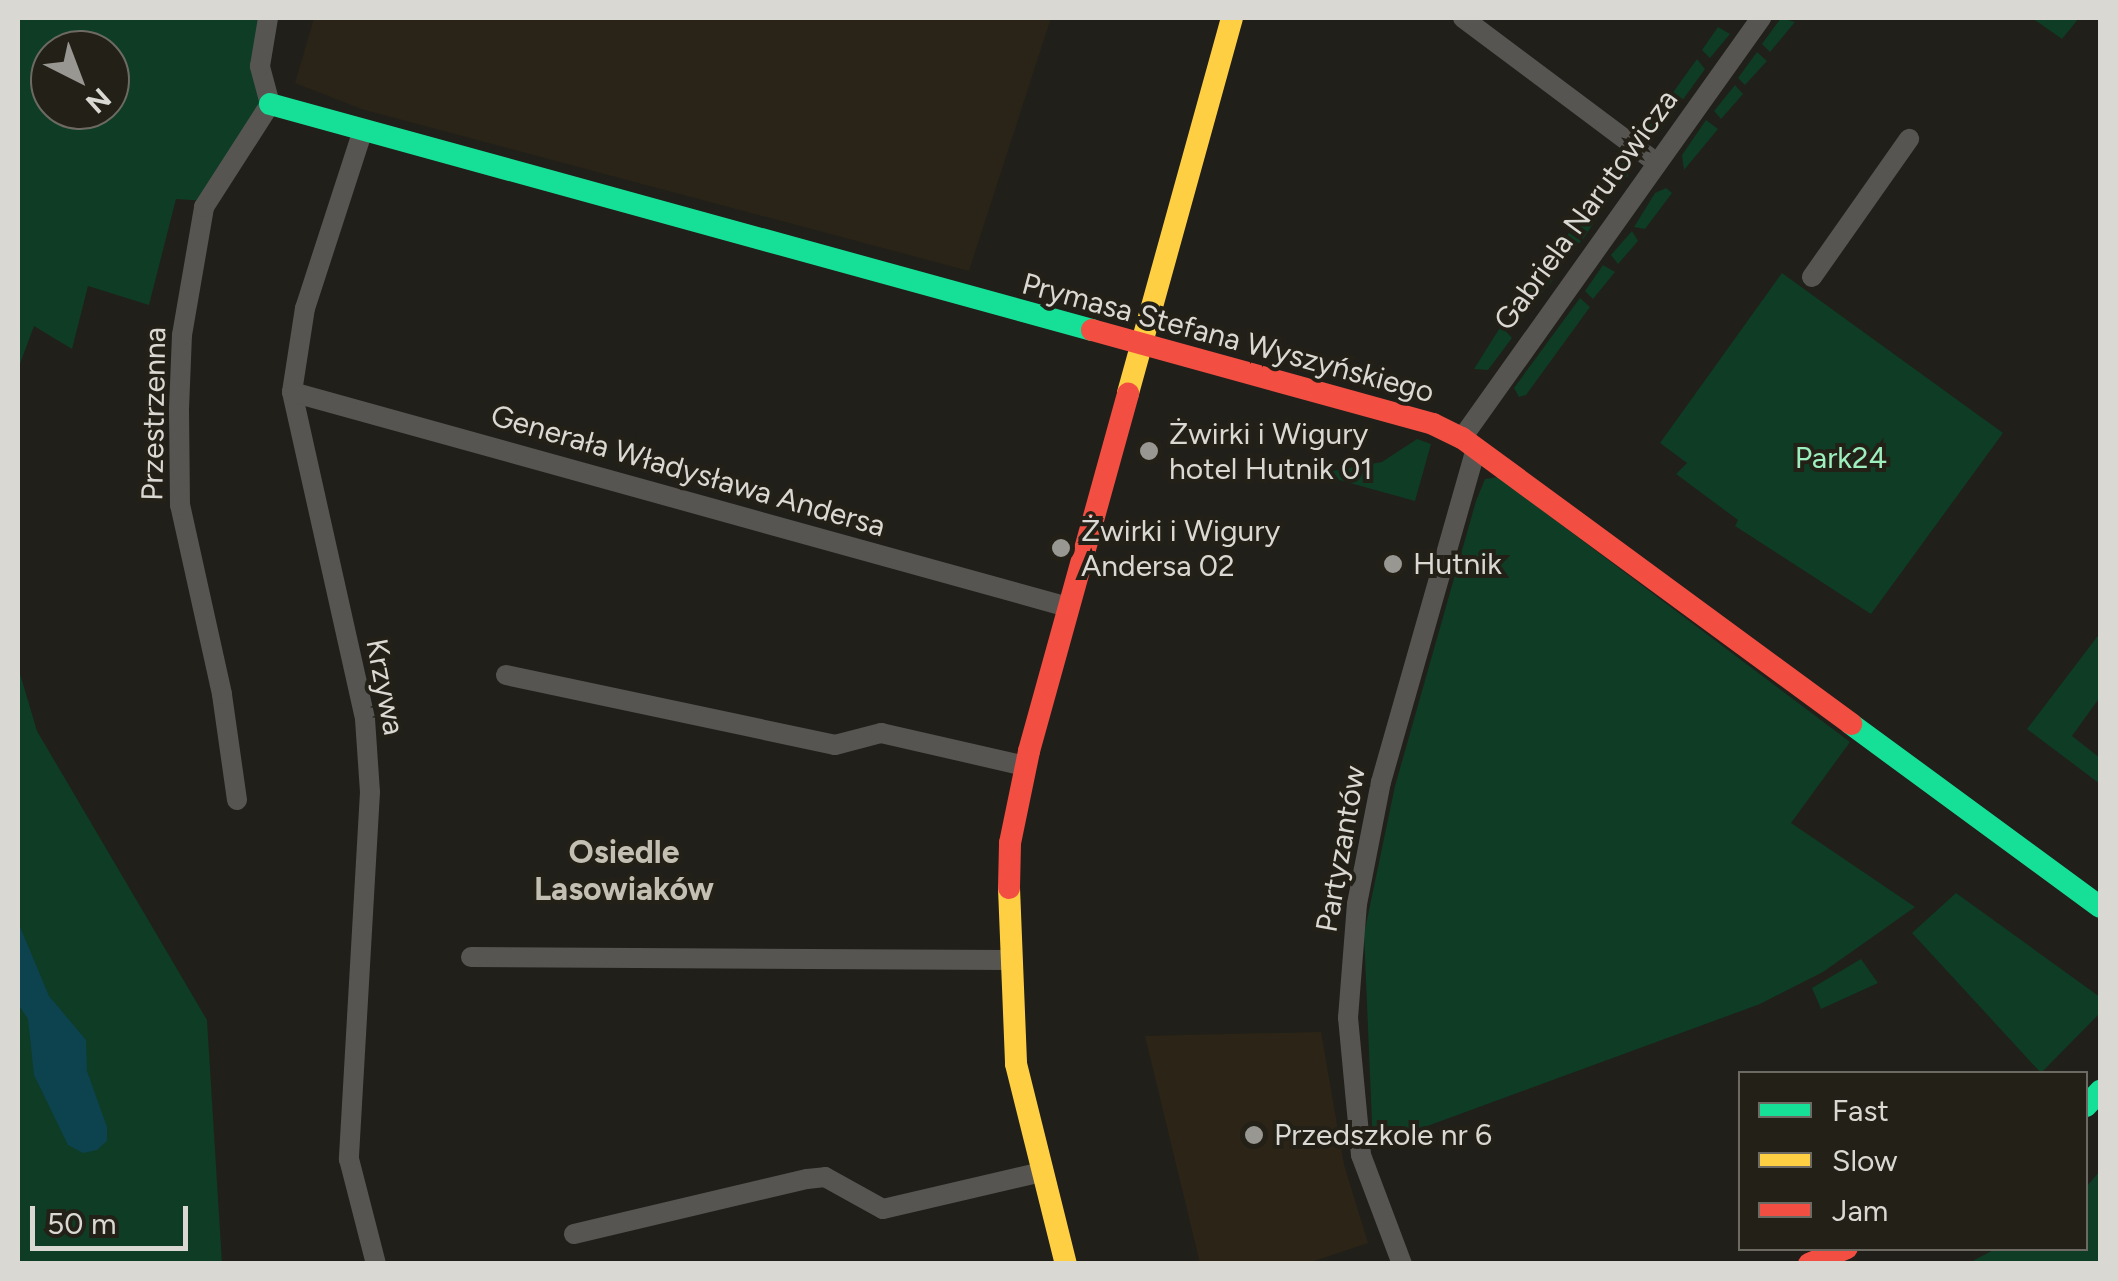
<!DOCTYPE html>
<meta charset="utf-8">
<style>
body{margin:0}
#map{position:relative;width:2118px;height:1281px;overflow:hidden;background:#201f1a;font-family:Figtree,sans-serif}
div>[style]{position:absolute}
.built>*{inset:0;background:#292417}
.education>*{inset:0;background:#2c2517}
.green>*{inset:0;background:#0e3c24}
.water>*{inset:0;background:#0d424f}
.street>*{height:20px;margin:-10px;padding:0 10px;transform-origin:10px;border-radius:10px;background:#565551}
.fast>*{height:22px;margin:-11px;padding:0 11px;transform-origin:11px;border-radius:11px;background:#16e098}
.slow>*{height:22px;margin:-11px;padding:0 11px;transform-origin:11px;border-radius:11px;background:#ffcf43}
.jam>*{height:22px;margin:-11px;padding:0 11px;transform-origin:11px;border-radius:11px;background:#f24e42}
.dots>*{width:28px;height:28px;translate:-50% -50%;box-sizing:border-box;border:5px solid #232017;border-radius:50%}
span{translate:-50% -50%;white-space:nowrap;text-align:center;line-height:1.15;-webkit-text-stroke:8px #232017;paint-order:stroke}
.street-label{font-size:30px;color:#dad8d2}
.poi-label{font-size:30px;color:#dad8d2}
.left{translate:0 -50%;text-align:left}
.park-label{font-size:30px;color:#9defbe}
.neighbourhood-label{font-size:32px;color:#c3bfb3;font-weight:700}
.frame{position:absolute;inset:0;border:20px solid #dad8d2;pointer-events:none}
.legend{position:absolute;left:1738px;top:1071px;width:350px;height:180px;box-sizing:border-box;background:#232017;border:2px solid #6c6a62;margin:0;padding:12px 18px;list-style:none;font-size:30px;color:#dad8d2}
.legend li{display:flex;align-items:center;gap:20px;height:50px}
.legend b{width:50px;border:2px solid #6c6a62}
.north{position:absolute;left:30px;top:30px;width:100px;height:100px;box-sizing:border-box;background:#232017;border:2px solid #6c6a62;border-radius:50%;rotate:138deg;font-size:28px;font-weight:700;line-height:40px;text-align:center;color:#dad8d2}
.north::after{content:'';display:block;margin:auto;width:35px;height:45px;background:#999792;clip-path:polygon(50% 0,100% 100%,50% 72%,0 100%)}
.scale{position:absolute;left:30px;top:1206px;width:158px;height:45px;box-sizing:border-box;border:5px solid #dad8d2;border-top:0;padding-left:12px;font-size:30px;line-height:35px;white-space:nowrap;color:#dad8d2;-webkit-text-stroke:8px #232017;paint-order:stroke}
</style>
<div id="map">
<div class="built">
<div style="clip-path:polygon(314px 18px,1051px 18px,969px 271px,361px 109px,295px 83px)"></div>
</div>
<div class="education">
<div style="clip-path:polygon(1321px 1032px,1344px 1165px,1368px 1243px,1308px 1263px,1200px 1263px,1145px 1036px)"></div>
</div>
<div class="green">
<div style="clip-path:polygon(evenodd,18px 18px,270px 18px,260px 66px,270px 104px,207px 201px,176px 199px,149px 305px,88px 286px,72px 349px,34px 326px,18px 369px,18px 18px,50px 50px,110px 50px,110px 110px,50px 110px,50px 50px)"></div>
<div style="clip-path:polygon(1781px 18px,1795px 22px,1770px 52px,1762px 44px)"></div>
<div style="clip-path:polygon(2032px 18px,2079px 18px,2062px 39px)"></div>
<div style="clip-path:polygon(1718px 27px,1730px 34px,1710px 58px,1702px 50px)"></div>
<div style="clip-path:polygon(1757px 52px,1767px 61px,1745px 85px,1738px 78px)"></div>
<div style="clip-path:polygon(1697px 59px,1705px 69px,1659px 133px,1641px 137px)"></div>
<div style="clip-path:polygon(1735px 85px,1743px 94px,1721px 119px,1714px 111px)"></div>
<div style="clip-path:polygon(1706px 120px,1718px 129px,1684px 170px,1682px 155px)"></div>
<div style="clip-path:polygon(1629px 156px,1628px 176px,1602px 204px,1597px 194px)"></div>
<div style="clip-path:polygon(1666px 188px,1672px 193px,1645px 229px,1634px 227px,1655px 193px)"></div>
<div style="clip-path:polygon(1590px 205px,1600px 214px,1583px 239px,1571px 230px)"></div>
<div style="clip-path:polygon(1632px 231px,1638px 241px,1618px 264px,1611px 255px)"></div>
<div style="clip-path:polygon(1569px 233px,1581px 241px,1555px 271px,1548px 262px)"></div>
<div style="clip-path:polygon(1603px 265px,1615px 272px,1593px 299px,1585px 291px)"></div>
<div style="clip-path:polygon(1541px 270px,1553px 280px,1517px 324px,1510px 315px)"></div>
<div style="clip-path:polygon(1782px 273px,2003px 433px,1871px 614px,1735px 526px,1738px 520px,1676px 474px,1687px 463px,1660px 443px)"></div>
<div style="clip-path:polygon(1580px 298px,1590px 307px,1526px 395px,1519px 397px,1514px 388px)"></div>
<div style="clip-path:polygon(1501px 326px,1512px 338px,1488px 370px,1474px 369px)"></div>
<div style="clip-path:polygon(1417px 439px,1431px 444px,1415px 501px,1332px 478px,1333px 471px,1382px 462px)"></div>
<div style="clip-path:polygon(1498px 477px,1850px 742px,1791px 823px,1915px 907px,1823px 972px,1760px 1004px,1373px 1146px,1364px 934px,1395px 786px,1476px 501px,1485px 479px)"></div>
<div style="clip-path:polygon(2100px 633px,2100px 697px,2072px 736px,2100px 758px,2100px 784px,2027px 729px)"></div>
<div style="clip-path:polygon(18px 667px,37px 731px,207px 1020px,222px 1263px,18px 1263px)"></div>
<div style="clip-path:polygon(1956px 893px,2100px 997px,2100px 1013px,2041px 1073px,1912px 933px)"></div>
<div style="clip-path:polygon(1861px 959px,1878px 983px,1821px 1009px,1812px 988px)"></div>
<div style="clip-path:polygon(2100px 1171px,2100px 1263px,1969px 1263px,1995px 1249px,2086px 1248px,2086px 1187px)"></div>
</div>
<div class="water">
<div style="clip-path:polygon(18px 922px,49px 996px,86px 1040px,87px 1071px,107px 1127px,107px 1141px,97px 1150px,83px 1153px,68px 1145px,34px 1075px,28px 1019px,18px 1004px)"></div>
</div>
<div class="street">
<div style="left:1463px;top:18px;width:242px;rotate:36.8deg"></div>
<div style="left:362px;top:133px;width:184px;rotate:108deg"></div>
<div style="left:305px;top:308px;width:85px;rotate:98.8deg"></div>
<div style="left:292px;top:392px;width:335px;rotate:77.4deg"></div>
<div style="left:365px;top:719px;width:73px;rotate:86.1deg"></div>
<div style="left:370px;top:792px;width:368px;rotate:93.3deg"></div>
<div style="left:349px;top:1159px;width:108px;rotate:75.6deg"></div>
<div style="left:1812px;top:277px;width:169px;rotate:-54.9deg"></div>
<div style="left:292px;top:392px;width:805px;rotate:15.49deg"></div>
<div style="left:1462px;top:438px;width:516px;rotate:-54.55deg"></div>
<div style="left:506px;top:675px;width:336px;rotate:12deg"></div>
<div style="left:835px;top:745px;width:48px;rotate:-14.6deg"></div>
<div style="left:881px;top:733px;width:148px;rotate:12.9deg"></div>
<div style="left:237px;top:800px;width:107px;rotate:-98.1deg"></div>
<div style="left:222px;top:694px;width:194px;rotate:-102.5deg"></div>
<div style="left:180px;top:505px;width:96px;rotate:-90.6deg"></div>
<div style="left:179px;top:409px;width:74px;rotate:-87.7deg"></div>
<div style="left:182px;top:335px;width:130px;rotate:-80.2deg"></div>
<div style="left:204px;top:207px;width:122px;rotate:-57.3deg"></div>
<div style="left:270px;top:104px;width:39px;rotate:-105deg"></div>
<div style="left:260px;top:66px;width:49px;rotate:-80.5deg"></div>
<div style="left:471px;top:957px;width:536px;rotate:0.32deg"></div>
<div style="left:574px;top:1234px;width:239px;rotate:-13.3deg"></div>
<div style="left:807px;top:1179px;width:18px;rotate:-6deg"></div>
<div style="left:825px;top:1177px;width:66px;rotate:28.9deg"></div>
<div style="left:883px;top:1209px;width:163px;rotate:-13.1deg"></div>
<div style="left:1402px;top:1264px;width:116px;rotate:-110.6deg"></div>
<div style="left:1361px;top:1155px;width:138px;rotate:-95.4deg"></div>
<div style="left:1348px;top:1018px;width:114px;rotate:-85.5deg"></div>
<div style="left:1357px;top:904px;width:124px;rotate:-78.9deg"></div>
<div style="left:1381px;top:782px;width:346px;rotate:-74.1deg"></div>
</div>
<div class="fast">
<div style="left:270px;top:104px;width:853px;rotate:15.37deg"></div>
<div style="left:1851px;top:724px;width:309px;rotate:36.3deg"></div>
<div style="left:2086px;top:1106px;width:21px;rotate:-47deg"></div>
</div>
<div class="slow">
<div style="left:1128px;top:393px;width:389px;rotate:-74.5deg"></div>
<div style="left:1009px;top:888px;width:176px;rotate:87.7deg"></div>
<div style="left:1016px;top:1064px;width:206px;rotate:76deg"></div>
</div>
<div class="jam">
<div style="left:1092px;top:330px;width:354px;rotate:15.4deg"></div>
<div style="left:1433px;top:424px;width:32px;rotate:26deg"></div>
<div style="left:1462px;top:438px;width:483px;rotate:36.3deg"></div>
<div style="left:1009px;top:888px;width:45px;rotate:-88.7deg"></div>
<div style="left:1010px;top:843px;width:94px;rotate:-78.3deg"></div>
<div style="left:1029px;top:751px;width:371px;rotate:-74.5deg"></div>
<div style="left:1809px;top:1264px;width:41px;rotate:-22.8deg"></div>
</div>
<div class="dots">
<div style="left:1149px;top:451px;background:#999792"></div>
<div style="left:1061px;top:548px;background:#999792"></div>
<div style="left:1393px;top:564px;background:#999792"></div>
<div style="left:1254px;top:1135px;background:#999792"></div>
</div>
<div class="street-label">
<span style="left:1586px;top:210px;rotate:-54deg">Gabriela Narutowicza</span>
<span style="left:1228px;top:338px;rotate:15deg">Prymasa Stefana Wyszyńskiego</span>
<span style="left:154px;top:414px;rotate:-89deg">Przestrzenna</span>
<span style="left:688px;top:471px;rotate:16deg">Generała Władysława Andersa</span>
<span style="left:385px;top:687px;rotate:79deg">Krzywa</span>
<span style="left:1341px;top:849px;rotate:-80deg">Partyzantów</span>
</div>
<div class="poi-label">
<span class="left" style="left:1169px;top:451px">Żwirki i Wigury<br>hotel Hutnik 01</span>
<span class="left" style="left:1081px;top:548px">Żwirki i Wigury<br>Andersa 02</span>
<span class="left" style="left:1413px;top:564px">Hutnik</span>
<span class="left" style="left:1274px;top:1135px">Przedszkole nr 6</span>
</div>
<div class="park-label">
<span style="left:1841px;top:458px">Park24</span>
</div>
<div class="neighbourhood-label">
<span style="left:624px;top:871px">Osiedle<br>Lasowiaków</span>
</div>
<div class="frame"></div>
<ul class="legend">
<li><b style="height:12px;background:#16e098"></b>Fast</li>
<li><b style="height:12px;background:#ffcf43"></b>Slow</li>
<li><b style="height:12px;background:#f24e42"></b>Jam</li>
</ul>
<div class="north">N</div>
<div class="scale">50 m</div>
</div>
